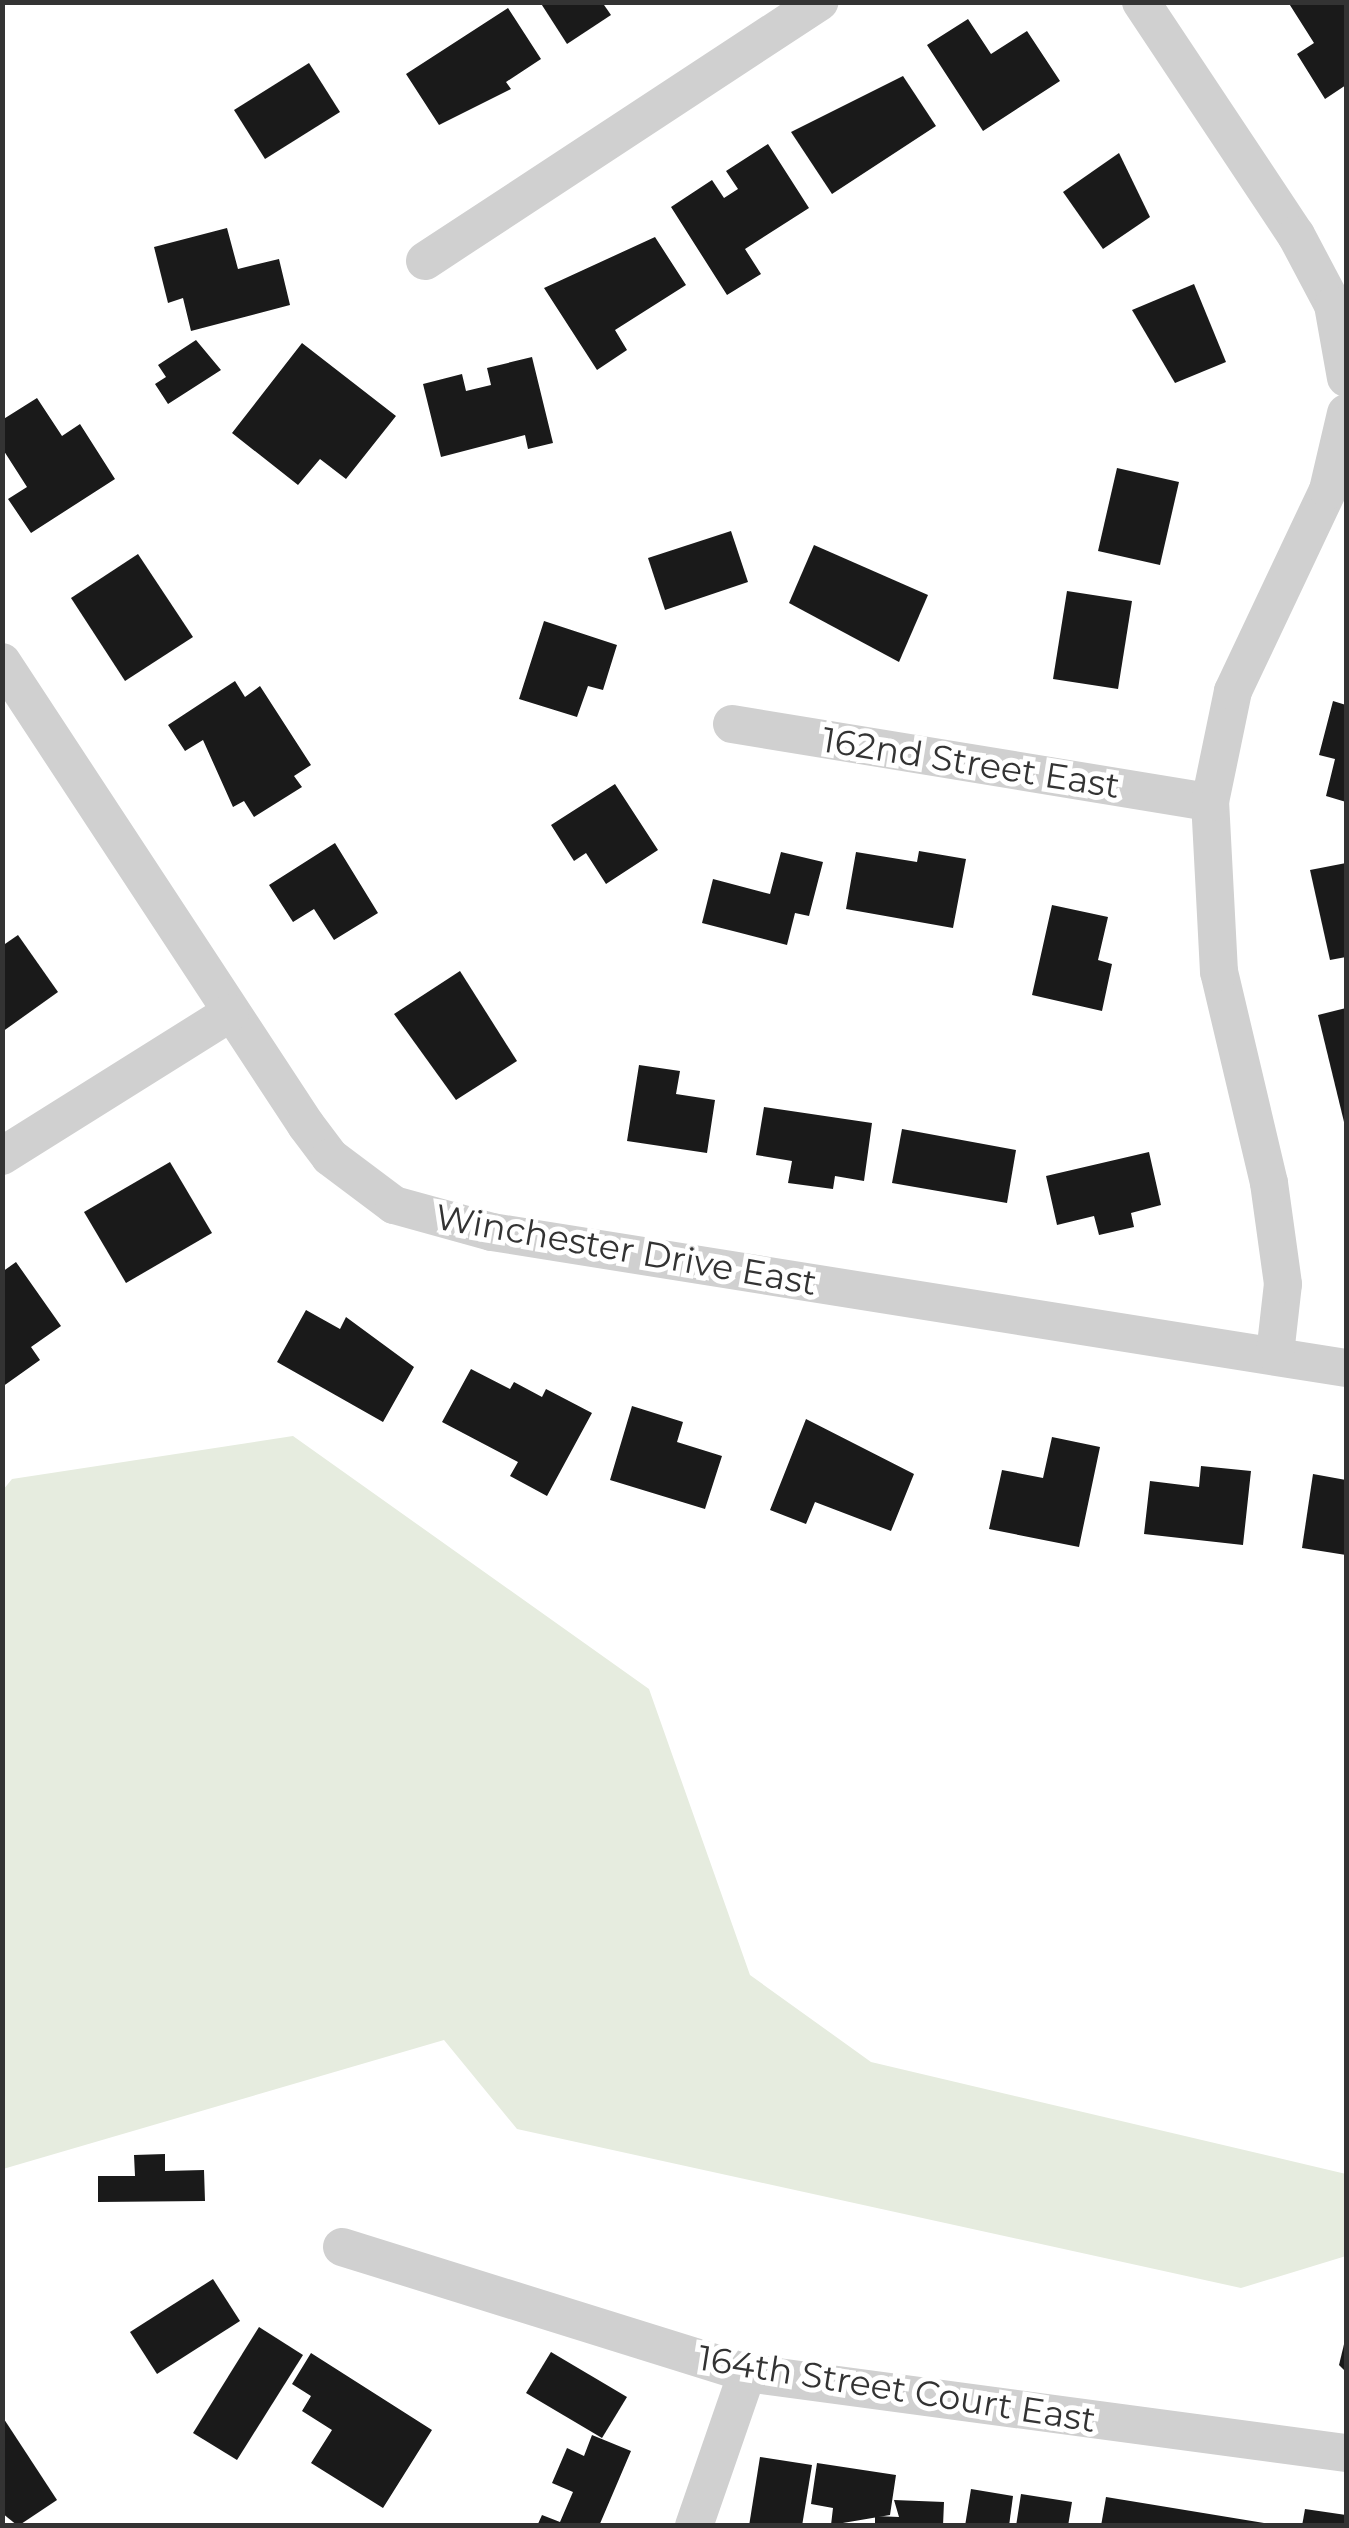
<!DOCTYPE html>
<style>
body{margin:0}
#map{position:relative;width:1349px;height:2528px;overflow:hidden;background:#fff;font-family:Montserrat,sans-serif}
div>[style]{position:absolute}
.green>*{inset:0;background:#e6ecdf}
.building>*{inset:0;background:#1a1a1a}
.street>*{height:38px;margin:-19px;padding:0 19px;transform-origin:19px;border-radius:19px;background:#d0d0d0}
span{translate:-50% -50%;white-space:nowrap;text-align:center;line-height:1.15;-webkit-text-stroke:10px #fff;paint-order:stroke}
.street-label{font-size:35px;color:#333}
.frame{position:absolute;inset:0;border:5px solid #333;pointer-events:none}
</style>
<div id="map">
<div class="green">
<div style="clip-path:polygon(293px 1436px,649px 1689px,750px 1975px,871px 2062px,1346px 2174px,1346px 2256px,1241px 2288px,517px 2129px,444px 2040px,3px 2169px,3px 1490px,12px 1479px)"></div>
</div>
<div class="building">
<div style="clip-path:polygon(540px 2px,602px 2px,611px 15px,567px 44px)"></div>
<div style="clip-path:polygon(1288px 2px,1346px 2px,1346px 85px,1325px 99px,1297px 54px,1314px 43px)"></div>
<div style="clip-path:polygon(508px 8px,541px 59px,506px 82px,511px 89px,439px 125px,406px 74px)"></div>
<div style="clip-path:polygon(968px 19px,991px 54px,1027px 31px,1060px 81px,983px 131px,927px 45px)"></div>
<div style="clip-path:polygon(309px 63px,340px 112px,265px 159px,234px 110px)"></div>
<div style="clip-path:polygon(903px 76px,936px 126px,832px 194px,791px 132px)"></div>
<div style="clip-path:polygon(768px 144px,809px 208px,745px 249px,761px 274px,727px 295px,671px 207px,712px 180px,724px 198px,738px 189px,726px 171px)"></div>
<div style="clip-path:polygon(1119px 153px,1150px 217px,1103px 249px,1063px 192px)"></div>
<div style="clip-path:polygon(227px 228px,238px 269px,279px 259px,290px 305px,191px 331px,183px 298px,168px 303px,154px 247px)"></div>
<div style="clip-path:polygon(655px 237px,686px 285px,615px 330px,627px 350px,597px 370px,544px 288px)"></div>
<div style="clip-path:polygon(1194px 284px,1226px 362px,1175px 383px,1132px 310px)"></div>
<div style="clip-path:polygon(196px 340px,221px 370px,168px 404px,155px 384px,166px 377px,158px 365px)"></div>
<div style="clip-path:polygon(302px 343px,396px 416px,346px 479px,320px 459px,298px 485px,232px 433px)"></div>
<div style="clip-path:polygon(532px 357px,553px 443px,528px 449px,525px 435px,441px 457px,423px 384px,462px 374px,466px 391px,491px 385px,487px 368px)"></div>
<div style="clip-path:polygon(37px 398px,62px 436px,80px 424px,115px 479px,31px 533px,8px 499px,27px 487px,2px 448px,2px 420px)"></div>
<div style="clip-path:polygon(1117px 468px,1179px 482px,1160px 565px,1098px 551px)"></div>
<div style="clip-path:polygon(731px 531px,748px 582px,665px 610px,648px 558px)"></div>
<div style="clip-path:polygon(814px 545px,928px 595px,899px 662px,789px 603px)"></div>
<div style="clip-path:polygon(138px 554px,193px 637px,125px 681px,71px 598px)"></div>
<div style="clip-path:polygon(1067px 591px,1132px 601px,1118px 689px,1053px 679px)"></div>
<div style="clip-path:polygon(544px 621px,617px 645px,603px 690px,588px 686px,577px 717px,519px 699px)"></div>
<div style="clip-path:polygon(235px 681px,245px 697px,260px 686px,311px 765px,294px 776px,302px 787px,254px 817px,244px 801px,233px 807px,203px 740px,185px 751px,168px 725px)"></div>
<div style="clip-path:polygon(1333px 701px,1346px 705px,1346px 802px,1326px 796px,1335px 759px,1319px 755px)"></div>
<div style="clip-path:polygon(615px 784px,658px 850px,606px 884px,586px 853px,574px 861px,551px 825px)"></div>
<div style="clip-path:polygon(335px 843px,378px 913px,334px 940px,314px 909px,293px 922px,269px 885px)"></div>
<div style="clip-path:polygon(919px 851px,966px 859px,953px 928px,846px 909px,856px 852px,917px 862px)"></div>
<div style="clip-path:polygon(781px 852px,823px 862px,809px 916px,795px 913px,787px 945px,702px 923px,713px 879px,770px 894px)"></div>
<div style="clip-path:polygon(1346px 863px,1346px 957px,1330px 960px,1310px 870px)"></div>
<div style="clip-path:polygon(1052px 905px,1108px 917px,1098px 960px,1112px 964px,1102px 1011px,1032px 995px)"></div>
<div style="clip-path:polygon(18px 935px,58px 992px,2px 1032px,2px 946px)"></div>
<div style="clip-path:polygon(460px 971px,517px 1061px,456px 1100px,394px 1014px)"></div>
<div style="clip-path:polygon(1346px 1008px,1346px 1126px,1345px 1126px,1318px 1015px)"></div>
<div style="clip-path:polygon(639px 1065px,680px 1071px,676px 1094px,715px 1100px,707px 1153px,627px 1141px)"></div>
<div style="clip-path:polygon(764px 1107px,872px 1123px,864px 1181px,835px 1176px,833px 1189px,788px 1183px,792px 1161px,756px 1155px)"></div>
<div style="clip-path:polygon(902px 1129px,1016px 1150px,1007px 1203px,892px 1183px)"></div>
<div style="clip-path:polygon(1149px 1152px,1161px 1205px,1131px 1213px,1134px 1227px,1099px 1235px,1094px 1216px,1057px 1225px,1046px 1176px)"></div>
<div style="clip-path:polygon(170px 1162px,212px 1233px,126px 1283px,84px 1212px)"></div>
<div style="clip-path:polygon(16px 1262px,61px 1326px,31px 1347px,40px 1360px,2px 1387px,2px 1272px)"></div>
<div style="clip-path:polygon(306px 1310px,340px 1329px,346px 1317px,414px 1367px,383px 1422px,277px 1362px)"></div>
<div style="clip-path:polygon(471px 1369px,510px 1389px,514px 1382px,542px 1397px,546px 1389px,592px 1413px,547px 1496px,510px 1476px,518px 1462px,442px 1422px)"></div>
<div style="clip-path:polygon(632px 1406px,683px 1422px,677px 1442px,722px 1456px,705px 1509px,610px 1480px)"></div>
<div style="clip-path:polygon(806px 1419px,914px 1474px,891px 1531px,815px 1502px,806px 1524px,770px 1510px)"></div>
<div style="clip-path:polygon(1052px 1437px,1100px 1447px,1079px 1547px,989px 1529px,1002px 1470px,1043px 1478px)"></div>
<div style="clip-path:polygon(1201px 1466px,1251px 1471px,1243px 1545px,1144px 1534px,1150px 1481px,1199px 1487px)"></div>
<div style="clip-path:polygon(1313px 1474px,1346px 1480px,1346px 1555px,1302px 1548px)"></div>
<div style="clip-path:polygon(165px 2154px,165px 2171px,204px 2170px,205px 2201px,98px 2202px,98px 2176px,135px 2176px,134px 2155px)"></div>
<div style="clip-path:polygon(213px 2279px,240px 2321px,157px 2374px,130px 2332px)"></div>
<div style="clip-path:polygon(259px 2327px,303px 2355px,237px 2460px,193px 2433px)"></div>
<div style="clip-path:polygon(1346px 2336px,1346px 2372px,1339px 2365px)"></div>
<div style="clip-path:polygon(551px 2352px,627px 2397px,602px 2438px,526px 2393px)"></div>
<div style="clip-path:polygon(311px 2353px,432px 2430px,383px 2508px,311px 2463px,332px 2430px,302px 2411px,311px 2396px,292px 2384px)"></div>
<div style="clip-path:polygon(2px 2416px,57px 2500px,18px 2526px,2px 2513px)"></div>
<div style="clip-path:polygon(592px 2435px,631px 2451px,599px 2526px,537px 2526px,542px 2515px,560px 2522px,573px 2492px,552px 2483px,567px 2448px,584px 2456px)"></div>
<div style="clip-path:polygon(760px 2457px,812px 2465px,802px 2526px,749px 2526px)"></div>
<div style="clip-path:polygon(817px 2463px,896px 2475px,890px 2515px,831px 2525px,833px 2508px,811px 2504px)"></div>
<div style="clip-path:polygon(971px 2489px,1013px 2496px,1009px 2526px,965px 2526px)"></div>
<div style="clip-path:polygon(1021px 2494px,1072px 2502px,1068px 2526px,1016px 2526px)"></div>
<div style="clip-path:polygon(1106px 2497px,1264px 2523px,1264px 2526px,1101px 2526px)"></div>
<div style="clip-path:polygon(894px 2500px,944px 2502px,943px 2526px,875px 2526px,875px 2516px,899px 2517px)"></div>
<div style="clip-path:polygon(1305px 2509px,1346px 2515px,1346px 2526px,1302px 2526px)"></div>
</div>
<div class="street">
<div style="left:1141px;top:2px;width:280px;rotate:56.4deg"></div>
<div style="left:1296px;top:235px;width:79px;rotate:62.1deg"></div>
<div style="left:1333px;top:305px;width:74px;rotate:79.9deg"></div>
<div style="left:425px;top:261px;width:472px;rotate:-33.3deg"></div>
<div style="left:2px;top:662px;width:554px;rotate:56.71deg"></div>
<div style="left:306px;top:1125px;width:40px;rotate:53deg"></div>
<div style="left:330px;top:1157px;width:80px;rotate:36.9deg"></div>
<div style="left:394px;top:1205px;width:102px;rotate:15.4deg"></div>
<div style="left:492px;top:1232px;width:865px;rotate:9.05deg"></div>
<div style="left:732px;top:724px;width:484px;rotate:9.3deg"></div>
<div style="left:2px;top:1156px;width:269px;rotate:-32.1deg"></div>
<div style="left:1275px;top:1354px;width:70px;rotate:-83.5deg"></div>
<div style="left:1283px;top:1284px;width:102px;rotate:-97.9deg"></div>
<div style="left:1269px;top:1183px;width:217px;rotate:-103.3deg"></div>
<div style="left:1219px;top:972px;width:170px;rotate:-93deg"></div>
<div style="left:1210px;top:802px;width:113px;rotate:-78.3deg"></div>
<div style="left:1233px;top:691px;width:222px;rotate:-64.7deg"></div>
<div style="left:1328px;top:490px;width:79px;rotate:-76.8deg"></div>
<div style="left:342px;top:2247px;width:424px;rotate:17.3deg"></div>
<div style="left:747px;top:2373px;width:604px;rotate:7.61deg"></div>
<div style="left:694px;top:2526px;width:162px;rotate:-70.9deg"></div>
</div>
<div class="street-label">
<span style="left:971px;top:763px;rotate:9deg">162nd Street East</span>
<span style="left:626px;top:1250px;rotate:10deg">Winchester Drive East</span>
<span style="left:897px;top:2389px;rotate:9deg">164th Street Court East</span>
</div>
<div class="frame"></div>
</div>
